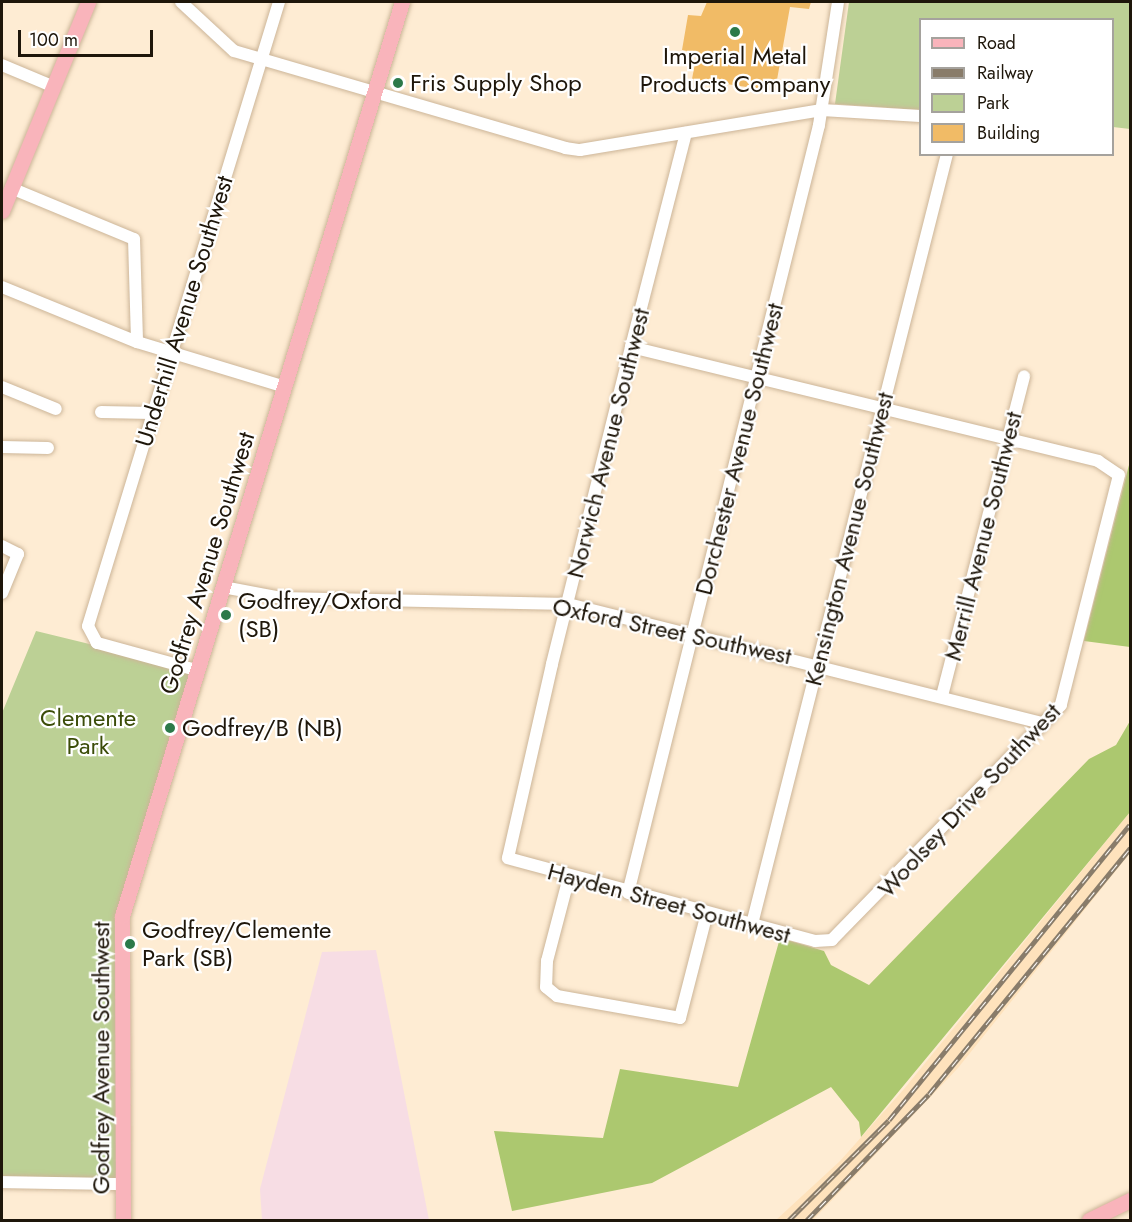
<!DOCTYPE html>
<style>
body{margin:0}
#map{position:relative;width:1132px;height:1222px;overflow:hidden;background:#feecd3;font-family:Jost,sans-serif}
div>[style]{position:absolute}
.industrial>*{inset:0;background:#f7dde4}
.built>*{inset:0;background:#fee2bc}
.green>*{inset:0;background:#bcd095}
.forest>*{inset:0;background:#acc86f}
.building>*{inset:0;background:#f1bb66}
.roads{filter:drop-shadow(0 0 2px #ccb598) drop-shadow(0 0 2px #ccb598)}
.minor>*{height:12px;margin:-6px;padding:0 6px;transform-origin:6px;border-radius:6px;background:#fff}
.major>*{height:15px;margin:-7.5px;padding:0 7.5px;transform-origin:7.5px;border-radius:7.5px;background:#f9b4bb}
.rail>*{height:5px;margin-top:-2.5px;transform-origin:0;background:repeating-linear-gradient(90deg,#fff 0 9px,#897c6a 0 18px);box-sizing:border-box;border-block:2px solid #897c6a}
.dots>*{width:16px;height:16px;translate:-50% -50%;box-sizing:border-box;border:3px solid #fff;border-radius:50%}
span{translate:-50% -50%;white-space:nowrap;text-align:center;line-height:1.15;-webkit-text-stroke:4.5px #fff;paint-order:stroke}
.poi-label{font-size:24px;color:#1e160a}
.left{translate:0 -50%;text-align:left}
.street-label{font-size:24px;color:#1e160a}
.park-label{font-size:24px;color:#3b4c08}
.frame{position:absolute;inset:0;border:3px solid #1e160a;pointer-events:none}
.legend{position:absolute;left:919px;top:18px;width:195px;height:138px;box-sizing:border-box;background:#fff;border:2px solid #a5a29d;margin:0;padding:8px 10px;list-style:none;font-size:18px;color:#1e160a}
.legend li{display:flex;align-items:center;gap:12px;height:30px}
.legend b{width:30px;border:2px solid #a5a29d}
.scale{position:absolute;left:18px;top:30px;width:135px;height:27px;box-sizing:border-box;border:3px solid #1e160a;border-top:0;padding-left:8px;font-size:18px;line-height:21px;white-space:nowrap;color:#1e160a;-webkit-text-stroke:4px #fff;paint-order:stroke}
</style>
<div id="map">
<div class="industrial">
<div style="clip-path:polygon(376px 950px,429px 1220px,262px 1220px,260px 1189px,322px 952px)"></div>
</div>
<div class="built">
<div style="clip-path:polygon(1130px 812px,1130px 853px,958px 1068px,813px 1220px,776px 1220px,840px 1161px,904px 1089px)"></div>
</div>
<div class="green">
<div style="clip-path:polygon(849px 2px,1130px 2px,1130px 129px,1113px 127px,1112px 20px,920px 20px,920px 110px,835px 104px)"></div>
<div style="clip-path:polygon(36px 631px,196px 670px,122px 916px,122px 1184px,2px 1182px,2px 713px)"></div>
</div>
<div class="forest">
<div style="clip-path:polygon(1130px 461px,1130px 647px,1084px 641px)"></div>
<div style="clip-path:polygon(1130px 721px,1130px 812px,861px 1137px,859px 1122px,831px 1087px,652px 1183px,512px 1211px,494px 1131px,603px 1138px,620px 1069px,738px 1087px,780px 938px,824px 951px,831px 965px,869px 985px,1089px 759px,1116px 745px)"></div>
</div>
<div class="building">
<div style="clip-path:polygon(707px 2px,811px 2px,809px 9px,790px 7px,775px 91px,692px 79px,697px 53px,682px 50px,688px 15px,701px 16px)"></div>
</div>
<div class="roads">
<div class="minor">
<div style="left:181px;top:2px;width:72px;rotate:42.8deg"></div>
<div style="left:234px;top:51px;width:345px;rotate:16.3deg"></div>
<div style="left:565px;top:148px;width:15px;rotate:8deg"></div>
<div style="left:580px;top:150px;width:245px;rotate:-9.4deg"></div>
<div style="left:822px;top:110px;width:98px;rotate:3.5deg"></div>
<div style="left:2px;top:65px;width:54px;rotate:22.8deg"></div>
<div style="left:11px;top:188px;width:133px;rotate:22.5deg"></div>
<div style="left:134px;top:239px;width:103px;rotate:88.3deg"></div>
<div style="left:2px;top:287px;width:146px;rotate:22.2deg"></div>
<div style="left:137px;top:342px;width:155px;rotate:16.9deg"></div>
<div style="left:631px;top:347px;width:481px;rotate:13.7deg"></div>
<div style="left:1098px;top:461px;width:25px;rotate:34deg"></div>
<div style="left:1119px;top:475px;width:237px;rotate:104.2deg"></div>
<div style="left:1061px;top:705px;width:328px;rotate:134.3deg"></div>
<div style="left:832px;top:940px;width:17px;rotate:177deg"></div>
<div style="left:815px;top:941px;width:318px;rotate:-164.9deg"></div>
<div style="left:508px;top:858px;width:199px;rotate:-77.2deg"></div>
<div style="left:552px;top:664px;width:327px;rotate:-76deg"></div>
<div style="left:631px;top:347px;width:221px;rotate:-75.6deg"></div>
<div style="left:2px;top:387px;width:58px;rotate:22.2deg"></div>
<div style="left:101px;top:412px;width:51px;rotate:1.1deg"></div>
<div style="left:2px;top:447px;width:46px;rotate:1.2deg"></div>
<div style="left:2px;top:546px;width:18px;rotate:27deg"></div>
<div style="left:18px;top:554px;width:42px;rotate:112.3deg"></div>
<div style="left:223px;top:587px;width:59px;rotate:10.7deg"></div>
<div style="left:281px;top:598px;width:287px;rotate:1.2deg"></div>
<div style="left:568px;top:604px;width:490px;rotate:14.1deg"></div>
<div style="left:196px;top:670px;width:103px;rotate:-164.7deg"></div>
<div style="left:97px;top:643px;width:19px;rotate:-118deg"></div>
<div style="left:88px;top:626px;width:653px;rotate:-72.98deg"></div>
<div style="left:942px;top:696px;width:330px;rotate:-75.6deg"></div>
<div style="left:569px;top:877px;width:87px;rotate:104.7deg"></div>
<div style="left:547px;top:961px;width:26px;rotate:92deg"></div>
<div style="left:546px;top:987px;width:14px;rotate:39deg"></div>
<div style="left:557px;top:996px;width:125px;rotate:10.1deg"></div>
<div style="left:680px;top:1018px;width:108px;rotate:-75.6deg"></div>
<div style="left:628px;top:893px;width:791px;rotate:-76.03deg"></div>
<div style="left:819px;top:125px;width:124px;rotate:-81.2deg"></div>
<div style="left:752px;top:924px;width:794px;rotate:-75.79deg"></div>
<div style="left:2px;top:1182px;width:120px;rotate:1deg"></div>
</div>
<div class="major">
<div style="left:2px;top:211px;width:226px;rotate:-67.6deg"></div>
<div style="left:123px;top:1220px;width:304px;rotate:-90.2deg"></div>
<div style="left:122px;top:916px;width:956px;rotate:-72.97deg"></div>
<div style="left:1089px;top:1220px;width:46px;rotate:-26deg"></div>
</div>
</div>
<div class="rail">
<div style="left:789px;top:1220px;width:141px;rotate:-45deg"></div>
<div style="left:889px;top:1120px;width:381px;rotate:-50.8deg"></div>
<div style="left:807px;top:1220px;width:175px;rotate:-45.9deg"></div>
<div style="left:929px;top:1094px;width:318px;rotate:-50.7deg"></div>
</div>
<div class="dots">
<div style="left:735px;top:32px;background:#2c7949"></div>
<div style="left:398px;top:83px;background:#2c7949"></div>
<div style="left:226px;top:615px;background:#2c7949"></div>
<div style="left:170px;top:728px;background:#2c7949"></div>
<div style="left:130px;top:944px;background:#2c7949"></div>
</div>
<div class="poi-label">
<span style="left:735px;top:70px">Imperial Metal<br>Products Company</span>
<span class="left" style="left:410px;top:83px">Fris Supply Shop</span>
<span class="left" style="left:238px;top:615px">Godfrey/Oxford<br>(SB)</span>
<span class="left" style="left:182px;top:728px">Godfrey/B (NB)</span>
<span class="left" style="left:142px;top:944px">Godfrey/Clemente<br>Park (SB)</span>
</div>
<div class="street-label">
<span style="left:184px;top:311px;rotate:-73deg">Underhill Avenue Southwest</span>
<span style="left:608px;top:443px;rotate:-76deg">Norwich Avenue Southwest</span>
<span style="left:739px;top:449px;rotate:-76deg">Dorchester Avenue Southwest</span>
<span style="left:983px;top:536px;rotate:-76deg">Merrill Avenue Southwest</span>
<span style="left:849px;top:539px;rotate:-76deg">Kensington Avenue Southwest</span>
<span style="left:207px;top:563px;rotate:-73deg">Godfrey Avenue Southwest</span>
<span style="left:672px;top:631px;rotate:12deg">Oxford Street Southwest</span>
<span style="left:969px;top:800px;rotate:-47deg">Woolsey Drive Southwest</span>
<span style="left:669px;top:903px;rotate:15deg">Hayden Street Southwest</span>
<span style="left:101px;top:1058px;rotate:-90deg">Godfrey Avenue Southwest</span>
</div>
<div class="park-label">
<span style="left:88px;top:732px">Clemente<br>Park</span>
</div>
<div class="frame"></div>
<ul class="legend">
<li><b style="height:8px;background:#f9b4bb"></b>Road</li>
<li><b style="height:8px;background:#897c6a"></b>Railway</li>
<li><b style="height:16px;background:#bcd095"></b>Park</li>
<li><b style="height:16px;background:#f1bb66"></b>Building</li>
</ul>
<div class="scale">100 m</div>
</div>
